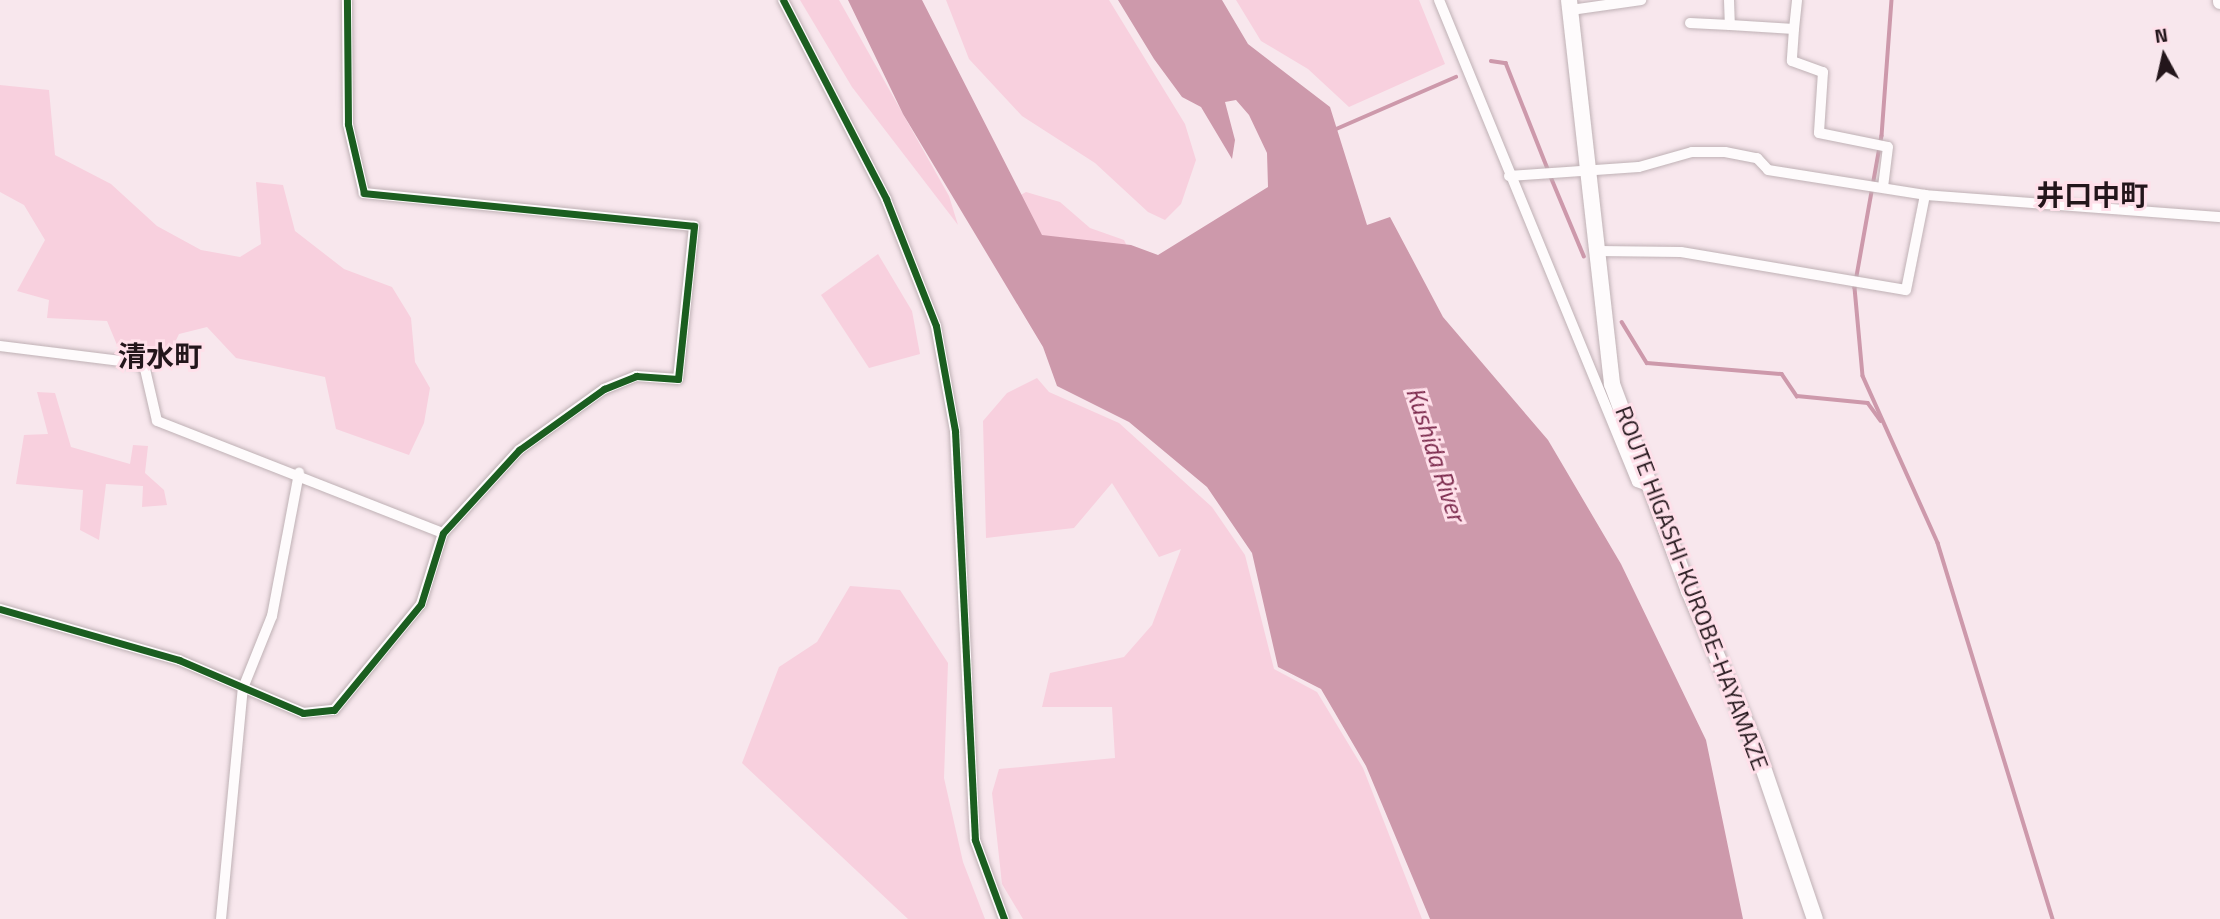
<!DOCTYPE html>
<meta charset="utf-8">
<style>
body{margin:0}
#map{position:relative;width:2220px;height:919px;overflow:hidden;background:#f8e7ed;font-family:"Titillium Web","Noto Sans JP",sans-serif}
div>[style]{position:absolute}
.green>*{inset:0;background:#f8d0de}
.water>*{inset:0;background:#cd99ab}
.stream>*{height:3.5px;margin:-1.75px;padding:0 1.75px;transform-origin:1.75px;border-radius:1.75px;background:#cd99ab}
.roads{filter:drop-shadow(0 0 2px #bfb1b5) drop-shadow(0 0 2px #bfb1b5)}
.minor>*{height:10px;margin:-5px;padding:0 5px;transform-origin:5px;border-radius:5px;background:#fefbfc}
.tertiary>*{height:14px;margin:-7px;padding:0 7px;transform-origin:7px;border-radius:7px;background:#fefbfc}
.secondary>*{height:16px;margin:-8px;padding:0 8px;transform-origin:8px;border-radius:8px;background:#fefbfc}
.cycleway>*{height:7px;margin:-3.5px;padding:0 3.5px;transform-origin:3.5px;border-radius:3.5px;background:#1b5e20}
span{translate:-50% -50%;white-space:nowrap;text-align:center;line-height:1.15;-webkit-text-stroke:6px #ffe0ea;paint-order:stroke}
.street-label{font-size:24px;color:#23161b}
.water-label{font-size:26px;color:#7c2a4d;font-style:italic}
.quarter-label{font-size:28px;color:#23161b;font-weight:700}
.north{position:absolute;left:2129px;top:21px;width:70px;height:70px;-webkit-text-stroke:5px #ffe0ea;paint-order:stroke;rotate:352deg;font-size:19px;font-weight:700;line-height:28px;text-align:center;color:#23161b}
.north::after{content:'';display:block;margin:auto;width:24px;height:32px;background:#23161b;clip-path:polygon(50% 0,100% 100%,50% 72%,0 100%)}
</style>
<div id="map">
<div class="green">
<div style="clip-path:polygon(800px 0,839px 0,949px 196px,958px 225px,852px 87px)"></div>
<div style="clip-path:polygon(946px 0,1109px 0,1185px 124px,1196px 160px,1181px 204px,1165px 220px,1148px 212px,1095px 163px,1022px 116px,969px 59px)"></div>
<div style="clip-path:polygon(1236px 0,1419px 0,1445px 64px,1349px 107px,1308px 69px,1261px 41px)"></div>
<div style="clip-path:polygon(0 85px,49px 90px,55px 155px,111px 184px,157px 226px,201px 250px,240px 257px,261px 244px,256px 182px,283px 185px,295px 231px,344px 269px,392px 287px,411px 318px,415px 362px,430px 388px,424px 423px,409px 455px,336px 429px,325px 377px,236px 358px,207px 327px,179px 334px,168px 357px,117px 345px,107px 321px,47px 318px,49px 300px,17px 291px,45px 240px,24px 205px,0 192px)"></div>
<div style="clip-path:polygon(1026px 192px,1060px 202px,1090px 228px,1124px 240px,1136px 265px,1067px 283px,1017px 197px)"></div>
<div style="clip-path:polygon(878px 254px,912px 311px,920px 354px,869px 368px,821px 295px)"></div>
<div style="clip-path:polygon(1037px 378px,1049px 392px,1119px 423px,1212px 507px,1245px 555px,1274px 669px,1317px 692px,1363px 768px,1422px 919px,1023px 919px,1002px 884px,992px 793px,999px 769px,1115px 758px,1112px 707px,1042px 707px,1050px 673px,1124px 657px,1152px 625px,1181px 549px,1159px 557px,1112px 483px,1074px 528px,986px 538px,983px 421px,1007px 393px)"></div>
<div style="clip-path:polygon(37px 392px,55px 393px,71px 447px,130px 464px,133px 445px,148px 446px,145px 473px,164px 490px,167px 505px,142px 507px,143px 486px,106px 484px,99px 540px,80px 530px,83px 490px,16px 484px,24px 435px,48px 434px)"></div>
<div style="clip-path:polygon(850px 586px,900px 590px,948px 663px,944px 778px,963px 862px,985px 919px,908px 919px,742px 763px,779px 667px,817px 642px)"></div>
</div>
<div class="water">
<div style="clip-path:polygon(848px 0,922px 0,1042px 235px,1131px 245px,1158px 255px,1268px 187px,1267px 153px,1249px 115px,1236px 100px,1225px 102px,1235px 140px,1232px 159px,1201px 107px,1182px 97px,1154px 59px,1118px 0,1222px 0,1248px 44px,1330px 107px,1367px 225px,1390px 217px,1443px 317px,1548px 440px,1621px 564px,1706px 740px,1743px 919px,1430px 919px,1366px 766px,1321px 689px,1278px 667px,1252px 553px,1207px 487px,1129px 422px,1057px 386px,1043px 347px,903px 114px)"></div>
</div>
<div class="stream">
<div style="left:1892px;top:0;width:136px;rotate:94.2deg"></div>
<div style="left:1882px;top:136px;width:154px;rotate:100.1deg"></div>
<div style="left:1855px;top:288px;width:88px;rotate:84.8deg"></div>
<div style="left:1863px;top:376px;width:183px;rotate:65.8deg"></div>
<div style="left:1938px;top:543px;width:393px;rotate:73deg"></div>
<div style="left:1491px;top:61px;width:15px;rotate:8deg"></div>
<div style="left:1506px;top:63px;width:114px;rotate:68.4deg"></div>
<div style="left:1334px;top:130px;width:133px;rotate:-23.5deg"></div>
<div style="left:1551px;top:177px;width:86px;rotate:67.3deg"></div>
<div style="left:1622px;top:322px;width:48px;rotate:58.6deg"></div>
<div style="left:1647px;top:363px;width:135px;rotate:4.7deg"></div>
<div style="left:1782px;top:374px;width:27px;rotate:56deg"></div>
<div style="left:1797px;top:396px;width:71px;rotate:5.6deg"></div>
<div style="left:1868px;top:403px;width:22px;rotate:54deg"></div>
</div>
<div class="roads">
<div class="minor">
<div style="left:783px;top:0;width:224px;rotate:62.6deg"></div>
<div style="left:886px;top:199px;width:136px;rotate:68.5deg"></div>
<div style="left:936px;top:326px;width:107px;rotate:79.7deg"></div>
<div style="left:955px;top:431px;width:409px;rotate:87.2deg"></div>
<div style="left:975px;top:840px;width:84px;rotate:69.8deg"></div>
<div style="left:1439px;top:0;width:521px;rotate:67.67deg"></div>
<div style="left:1637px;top:482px;width:12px;rotate:20deg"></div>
<div style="left:1729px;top:0;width:25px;rotate:88deg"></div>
<div style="left:1730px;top:25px;width:64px;rotate:3.6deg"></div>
<div style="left:1794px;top:29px;width:32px;rotate:94deg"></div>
<div style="left:1792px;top:61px;width:33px;rotate:20deg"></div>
<div style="left:1823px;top:72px;width:61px;rotate:93.8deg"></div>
<div style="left:1819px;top:133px;width:70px;rotate:11.5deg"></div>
<div style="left:1888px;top:147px;width:40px;rotate:97.1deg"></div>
<div style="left:1571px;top:10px;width:71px;rotate:-8.1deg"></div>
<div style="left:1690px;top:23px;width:40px;rotate:2.9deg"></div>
<div style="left:1794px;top:29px;width:29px;rotate:-84deg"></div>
<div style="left:1509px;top:176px;width:130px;rotate:-4deg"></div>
<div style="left:1639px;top:167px;width:55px;rotate:-15.8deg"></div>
<div style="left:1692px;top:152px;width:33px"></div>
<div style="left:1725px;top:152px;width:33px;rotate:11deg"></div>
<div style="left:1757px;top:158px;width:16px;rotate:47deg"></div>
<div style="left:1768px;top:170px;width:159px;rotate:9deg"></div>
<div style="left:1925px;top:195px;width:296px;rotate:4.3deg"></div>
<div style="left:1598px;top:251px;width:83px;rotate:0.7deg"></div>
<div style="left:1681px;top:252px;width:228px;rotate:9.6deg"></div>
<div style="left:1906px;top:290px;width:97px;rotate:-78.7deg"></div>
<div style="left:0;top:346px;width:138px;rotate:7.1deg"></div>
<div style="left:137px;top:363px;width:10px;rotate:37deg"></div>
<div style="left:145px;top:369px;width:53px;rotate:77deg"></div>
<div style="left:157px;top:421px;width:307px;rotate:21.4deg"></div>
<div style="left:0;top:609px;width:186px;rotate:15.9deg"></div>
<div style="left:179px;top:660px;width:135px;rotate:23.1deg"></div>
<div style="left:303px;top:713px;width:31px;rotate:-6deg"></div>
<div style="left:334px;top:710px;width:137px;rotate:-50.6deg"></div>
<div style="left:421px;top:604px;width:74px;rotate:-72.8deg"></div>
<div style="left:443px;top:533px;width:113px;rotate:-47.5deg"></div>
<div style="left:519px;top:450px;width:105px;rotate:-35.7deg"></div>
<div style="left:604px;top:389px;width:35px;rotate:-22deg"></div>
<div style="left:636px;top:376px;width:42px;rotate:4.1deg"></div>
<div style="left:678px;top:379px;width:154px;rotate:-84deg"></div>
<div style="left:694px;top:226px;width:332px;rotate:-174.3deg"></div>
<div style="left:364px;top:193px;width:71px;rotate:-103.1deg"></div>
<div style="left:348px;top:124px;width:124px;rotate:-90.5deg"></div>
<div style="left:221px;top:919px;width:232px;rotate:-84.6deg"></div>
<div style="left:243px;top:688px;width:78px;rotate:-68.1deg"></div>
<div style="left:272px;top:616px;width:146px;rotate:-79.3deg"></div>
</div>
<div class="tertiary">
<div style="left:2220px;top:0;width:2px;rotate:90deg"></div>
</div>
<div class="secondary">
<div style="left:1569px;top:0;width:386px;rotate:83.6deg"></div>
<div style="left:1612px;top:384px;width:221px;rotate:69.6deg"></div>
<div style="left:1689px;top:591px;width:170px;rotate:66.8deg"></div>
<div style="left:1756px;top:747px;width:182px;rotate:71.1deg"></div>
</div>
</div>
<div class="cycleway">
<div style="left:783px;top:0;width:224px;rotate:62.6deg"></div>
<div style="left:886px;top:199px;width:136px;rotate:68.5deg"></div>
<div style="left:936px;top:326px;width:107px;rotate:79.7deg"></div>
<div style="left:955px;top:431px;width:409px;rotate:87.2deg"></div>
<div style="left:975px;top:840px;width:84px;rotate:69.8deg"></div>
<div style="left:0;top:609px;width:186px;rotate:15.9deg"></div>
<div style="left:179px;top:660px;width:135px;rotate:23.1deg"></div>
<div style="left:303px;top:713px;width:31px;rotate:-6deg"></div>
<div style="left:334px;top:710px;width:137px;rotate:-50.6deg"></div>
<div style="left:421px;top:604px;width:74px;rotate:-72.8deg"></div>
<div style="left:443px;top:533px;width:113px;rotate:-47.5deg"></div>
<div style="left:519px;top:450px;width:105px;rotate:-35.7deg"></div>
<div style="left:604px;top:389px;width:35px;rotate:-22deg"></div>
<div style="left:636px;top:376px;width:42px;rotate:4.1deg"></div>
<div style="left:678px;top:379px;width:154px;rotate:-84deg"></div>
<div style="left:694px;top:226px;width:332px;rotate:-174.3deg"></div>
<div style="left:364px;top:193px;width:71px;rotate:-103.1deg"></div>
<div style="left:348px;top:124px;width:124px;rotate:-90.5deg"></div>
</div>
<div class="street-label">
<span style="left:1692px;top:588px;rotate:69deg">ROUTE HIGASHI-KUROBE-HAYAMAZE</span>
</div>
<div class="water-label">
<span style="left:1436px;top:454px;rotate:72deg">Kushida River</span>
</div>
<div class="quarter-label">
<span style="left:2092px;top:195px">井口中町</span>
<span style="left:160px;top:356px">清水町</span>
</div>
<div class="north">N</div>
</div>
